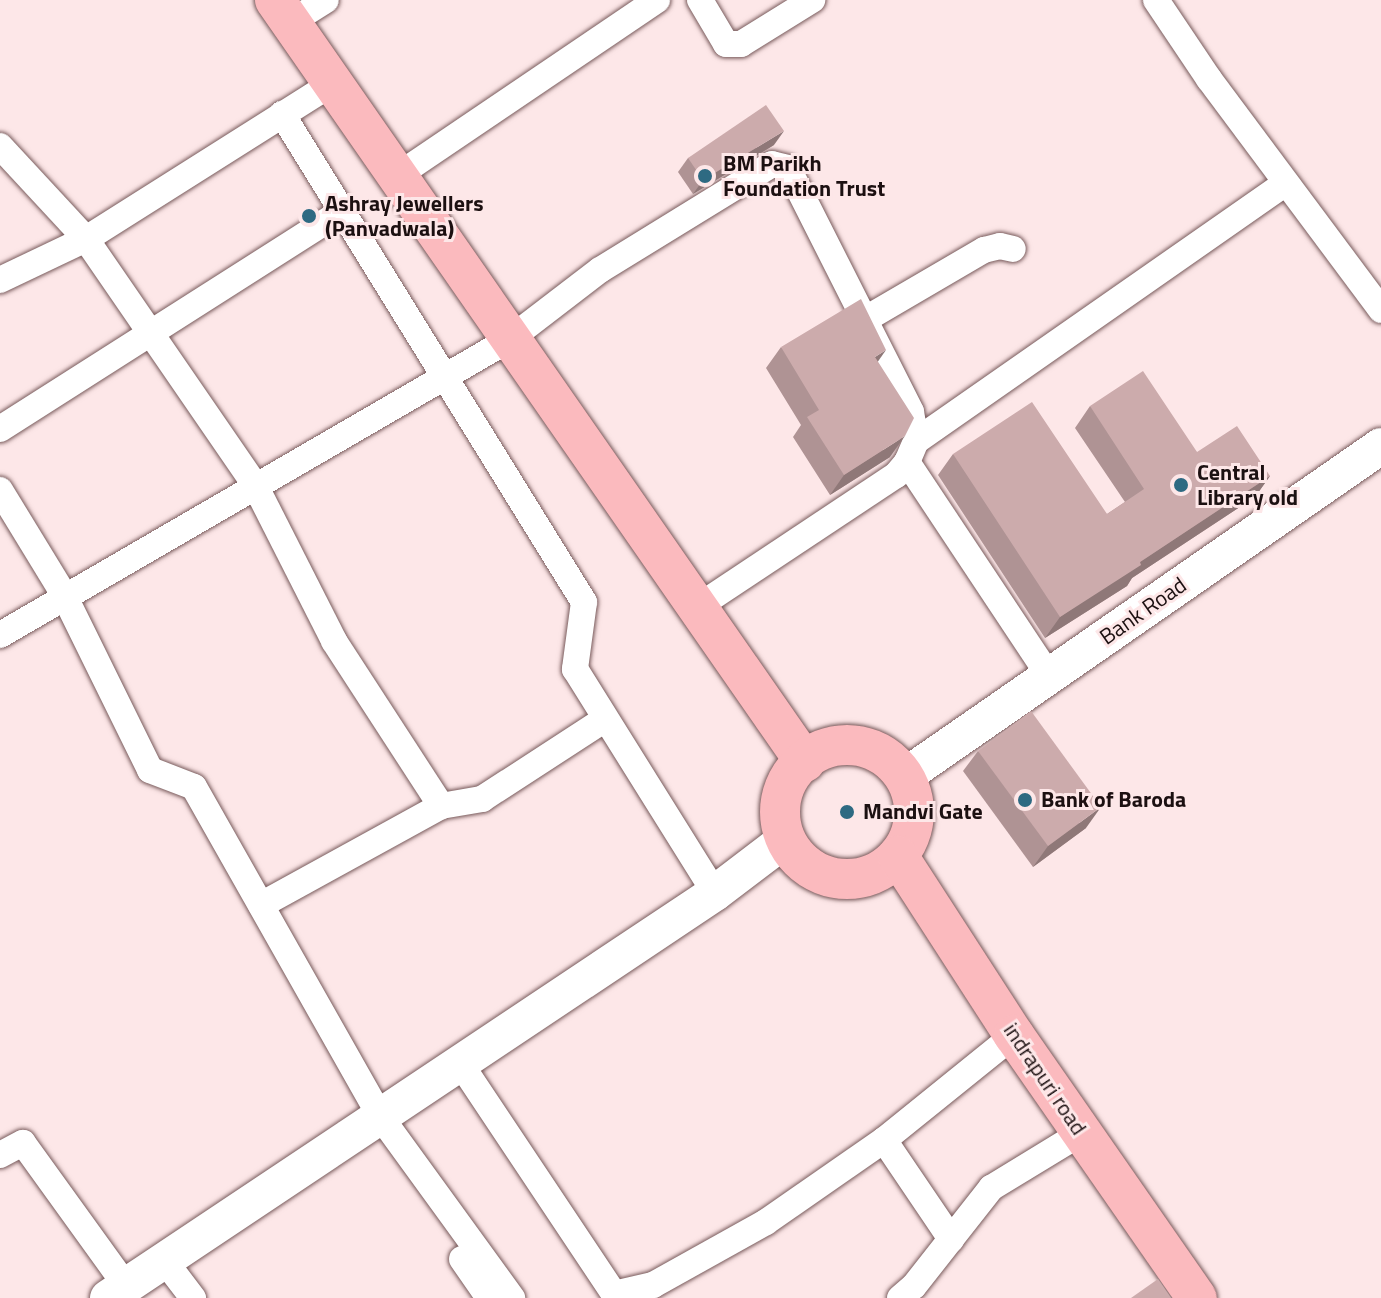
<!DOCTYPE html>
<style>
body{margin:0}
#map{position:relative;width:1381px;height:1298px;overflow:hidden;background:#fde7e8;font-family:"Titillium Web",sans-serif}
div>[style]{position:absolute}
.roads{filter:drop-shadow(0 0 2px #785a5b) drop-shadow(0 0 2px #785a5b)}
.street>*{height:26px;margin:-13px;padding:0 13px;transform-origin:13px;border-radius:13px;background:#fff}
.secondary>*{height:36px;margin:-18px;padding:0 18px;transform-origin:18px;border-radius:18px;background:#fff}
.primary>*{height:40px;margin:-20px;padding:0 20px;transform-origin:20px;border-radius:20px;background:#fbbabe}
.primary>.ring{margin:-20px;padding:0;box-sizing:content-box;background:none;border:40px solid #fbbabe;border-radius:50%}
.wall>*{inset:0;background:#af9394}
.shaded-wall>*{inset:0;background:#8f7878}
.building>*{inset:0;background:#ccabac}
.dots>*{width:22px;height:22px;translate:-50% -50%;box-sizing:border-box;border:4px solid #fde7e8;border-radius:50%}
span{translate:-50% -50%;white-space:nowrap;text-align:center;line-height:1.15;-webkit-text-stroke:6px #fde7e8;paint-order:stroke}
.poi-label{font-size:22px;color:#1c1011;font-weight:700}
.left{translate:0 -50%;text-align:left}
.street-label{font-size:22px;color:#1c1011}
</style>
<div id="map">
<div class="roads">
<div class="street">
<div style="left:700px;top:0;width:51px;rotate:59.4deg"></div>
<div style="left:726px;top:44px;width:15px"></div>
<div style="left:741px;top:44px;width:84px;rotate:-31.8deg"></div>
<div style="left:1156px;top:0;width:95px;rotate:56.1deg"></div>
<div style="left:1209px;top:79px;width:288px;rotate:53.3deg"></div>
<div style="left:291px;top:22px;width:41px;rotate:-32.2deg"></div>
<div style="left:282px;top:114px;width:574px;rotate:58.25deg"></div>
<div style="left:584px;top:602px;width:68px;rotate:97.7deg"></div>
<div style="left:575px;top:669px;width:264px;rotate:58deg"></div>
<div style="left:0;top:146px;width:127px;rotate:47.2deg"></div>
<div style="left:86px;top:239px;width:298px;rotate:55.5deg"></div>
<div style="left:255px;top:485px;width:175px;rotate:63.1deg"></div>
<div style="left:334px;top:641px;width:197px;rotate:57deg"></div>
<div style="left:397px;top:176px;width:314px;rotate:-34.1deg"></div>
<div style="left:0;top:280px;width:95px;rotate:-25.5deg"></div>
<div style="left:86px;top:239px;width:292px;rotate:-32.3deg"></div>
<div style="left:864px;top:320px;width:139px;rotate:-30.3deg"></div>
<div style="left:984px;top:250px;width:16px;rotate:-14deg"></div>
<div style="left:1000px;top:246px;width:13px;rotate:13deg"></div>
<div style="left:0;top:429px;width:406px;rotate:-32.5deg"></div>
<div style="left:916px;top:441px;width:451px;rotate:-34.9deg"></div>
<div style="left:907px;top:462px;width:257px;rotate:56.4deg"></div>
<div style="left:0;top:490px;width:123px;rotate:58.6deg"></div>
<div style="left:64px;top:595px;width:195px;rotate:63.8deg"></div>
<div style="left:150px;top:770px;width:47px;rotate:21.1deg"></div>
<div style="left:194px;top:787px;width:378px;rotate:60.5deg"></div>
<div style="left:380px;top:1116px;width:225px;rotate:54deg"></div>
<div style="left:0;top:635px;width:590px;rotate:-30.13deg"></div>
<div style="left:510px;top:339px;width:113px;rotate:-37.5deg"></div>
<div style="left:600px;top:270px;width:202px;rotate:-31.6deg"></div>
<div style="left:772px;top:164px;width:16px;rotate:14deg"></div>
<div style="left:788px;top:168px;width:273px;rotate:63.2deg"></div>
<div style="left:911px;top:412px;width:29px;rotate:80deg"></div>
<div style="left:916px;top:441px;width:23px;rotate:113deg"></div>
<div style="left:907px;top:462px;width:17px;rotate:130deg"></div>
<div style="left:896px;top:475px;width:239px;rotate:146.4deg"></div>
<div style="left:261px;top:905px;width:205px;rotate:-28.8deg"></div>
<div style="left:441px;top:806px;width:42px;rotate:-9.7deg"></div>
<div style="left:482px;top:799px;width:147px;rotate:-33deg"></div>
<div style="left:460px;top:1063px;width:278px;rotate:56.3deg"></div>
<div style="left:614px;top:1294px;width:40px;rotate:-13deg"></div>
<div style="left:653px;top:1285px;width:129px;rotate:-29.1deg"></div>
<div style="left:766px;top:1222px;width:144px;rotate:-34.8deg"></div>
<div style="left:884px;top:1140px;width:167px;rotate:-38.9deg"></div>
<div style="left:884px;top:1140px;width:120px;rotate:55.9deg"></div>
<div style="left:0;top:1155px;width:26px;rotate:-28deg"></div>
<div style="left:23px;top:1143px;width:176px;rotate:54.2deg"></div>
<div style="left:462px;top:1259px;width:47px;rotate:55.3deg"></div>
<div style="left:164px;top:1260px;width:48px;rotate:52.7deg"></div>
<div style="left:900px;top:1298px;width:18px;rotate:-41deg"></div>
<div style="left:914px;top:1286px;width:125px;rotate:-51.8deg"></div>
<div style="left:991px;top:1188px;width:105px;rotate:-31.4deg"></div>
</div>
<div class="secondary">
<div style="left:905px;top:776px;width:579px;rotate:-34.73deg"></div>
<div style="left:108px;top:1298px;width:730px;rotate:-33.71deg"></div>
<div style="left:715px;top:893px;width:89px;rotate:-37.3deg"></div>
</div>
<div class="primary">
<div style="left:275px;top:0;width:928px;rotate:55.18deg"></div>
<div class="ring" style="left:780px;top:745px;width:94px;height:94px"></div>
<div style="left:898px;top:856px;width:213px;rotate:57.1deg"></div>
<div style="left:1014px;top:1035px;width:320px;rotate:55.2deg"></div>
</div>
</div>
<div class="wall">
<div style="clip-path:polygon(774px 145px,693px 194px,678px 172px,688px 158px)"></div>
<div style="clip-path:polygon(781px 347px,890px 457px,830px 495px,793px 437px,801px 425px,766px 368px)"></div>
<div style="clip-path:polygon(1090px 406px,1197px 452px,1270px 476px,1255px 497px,1132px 578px,1127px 586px,1045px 638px,938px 475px,953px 454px,1107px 514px,1125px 502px,1075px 428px)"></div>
<div style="clip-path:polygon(978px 751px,1086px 828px,1033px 867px,963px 771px)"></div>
</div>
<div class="shaded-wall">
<div style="clip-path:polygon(784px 131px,774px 145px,693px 194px,703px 180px)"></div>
<div style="clip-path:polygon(886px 350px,872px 370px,875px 357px)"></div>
<div style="clip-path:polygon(905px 436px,890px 457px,830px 495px,844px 475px)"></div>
<div style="clip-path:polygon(1270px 476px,1255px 497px,1132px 578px,1127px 586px,1045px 638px,1060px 617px,1140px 562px)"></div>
<div style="clip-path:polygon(1101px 807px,1086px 828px,1033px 867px,1048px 846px)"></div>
</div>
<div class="building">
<div style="clip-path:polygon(766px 105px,784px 131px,703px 180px,688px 158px)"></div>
<div style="clip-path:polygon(861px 299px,886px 350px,875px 357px,914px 418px,905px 436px,844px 475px,807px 417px,819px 410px,781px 347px)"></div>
<div style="clip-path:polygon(1143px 371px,1197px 452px,1237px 426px,1270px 476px,1140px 562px,1141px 565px,1060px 617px,953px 454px,1032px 402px,1107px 514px,1144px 489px,1090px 406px)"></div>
<div style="clip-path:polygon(1031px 711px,1101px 807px,1048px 846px,978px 751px)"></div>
<div style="clip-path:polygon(1158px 1279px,1171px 1298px,1131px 1298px)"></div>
</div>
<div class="dots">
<div style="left:705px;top:176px;background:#2e6a82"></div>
<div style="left:309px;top:216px;background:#2e6a82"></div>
<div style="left:1181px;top:485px;background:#2e6a82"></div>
<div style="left:1025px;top:800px;background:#2e6a82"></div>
<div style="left:847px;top:812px;background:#2e6a82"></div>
</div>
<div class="poi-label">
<span class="left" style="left:723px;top:176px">BM Parikh<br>Foundation Trust</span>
<span class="left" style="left:325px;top:216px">Ashray Jewellers<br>(Panvadwala)</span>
<span class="left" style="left:1197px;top:485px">Central<br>Library old</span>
<span class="left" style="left:1041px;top:800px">Bank of Baroda</span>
<span class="left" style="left:863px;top:812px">Mandvi Gate</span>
</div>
<div class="street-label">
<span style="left:1143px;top:611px;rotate:-35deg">Bank Road</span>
<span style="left:1045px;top:1079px;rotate:56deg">indrapuri road</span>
</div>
</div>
